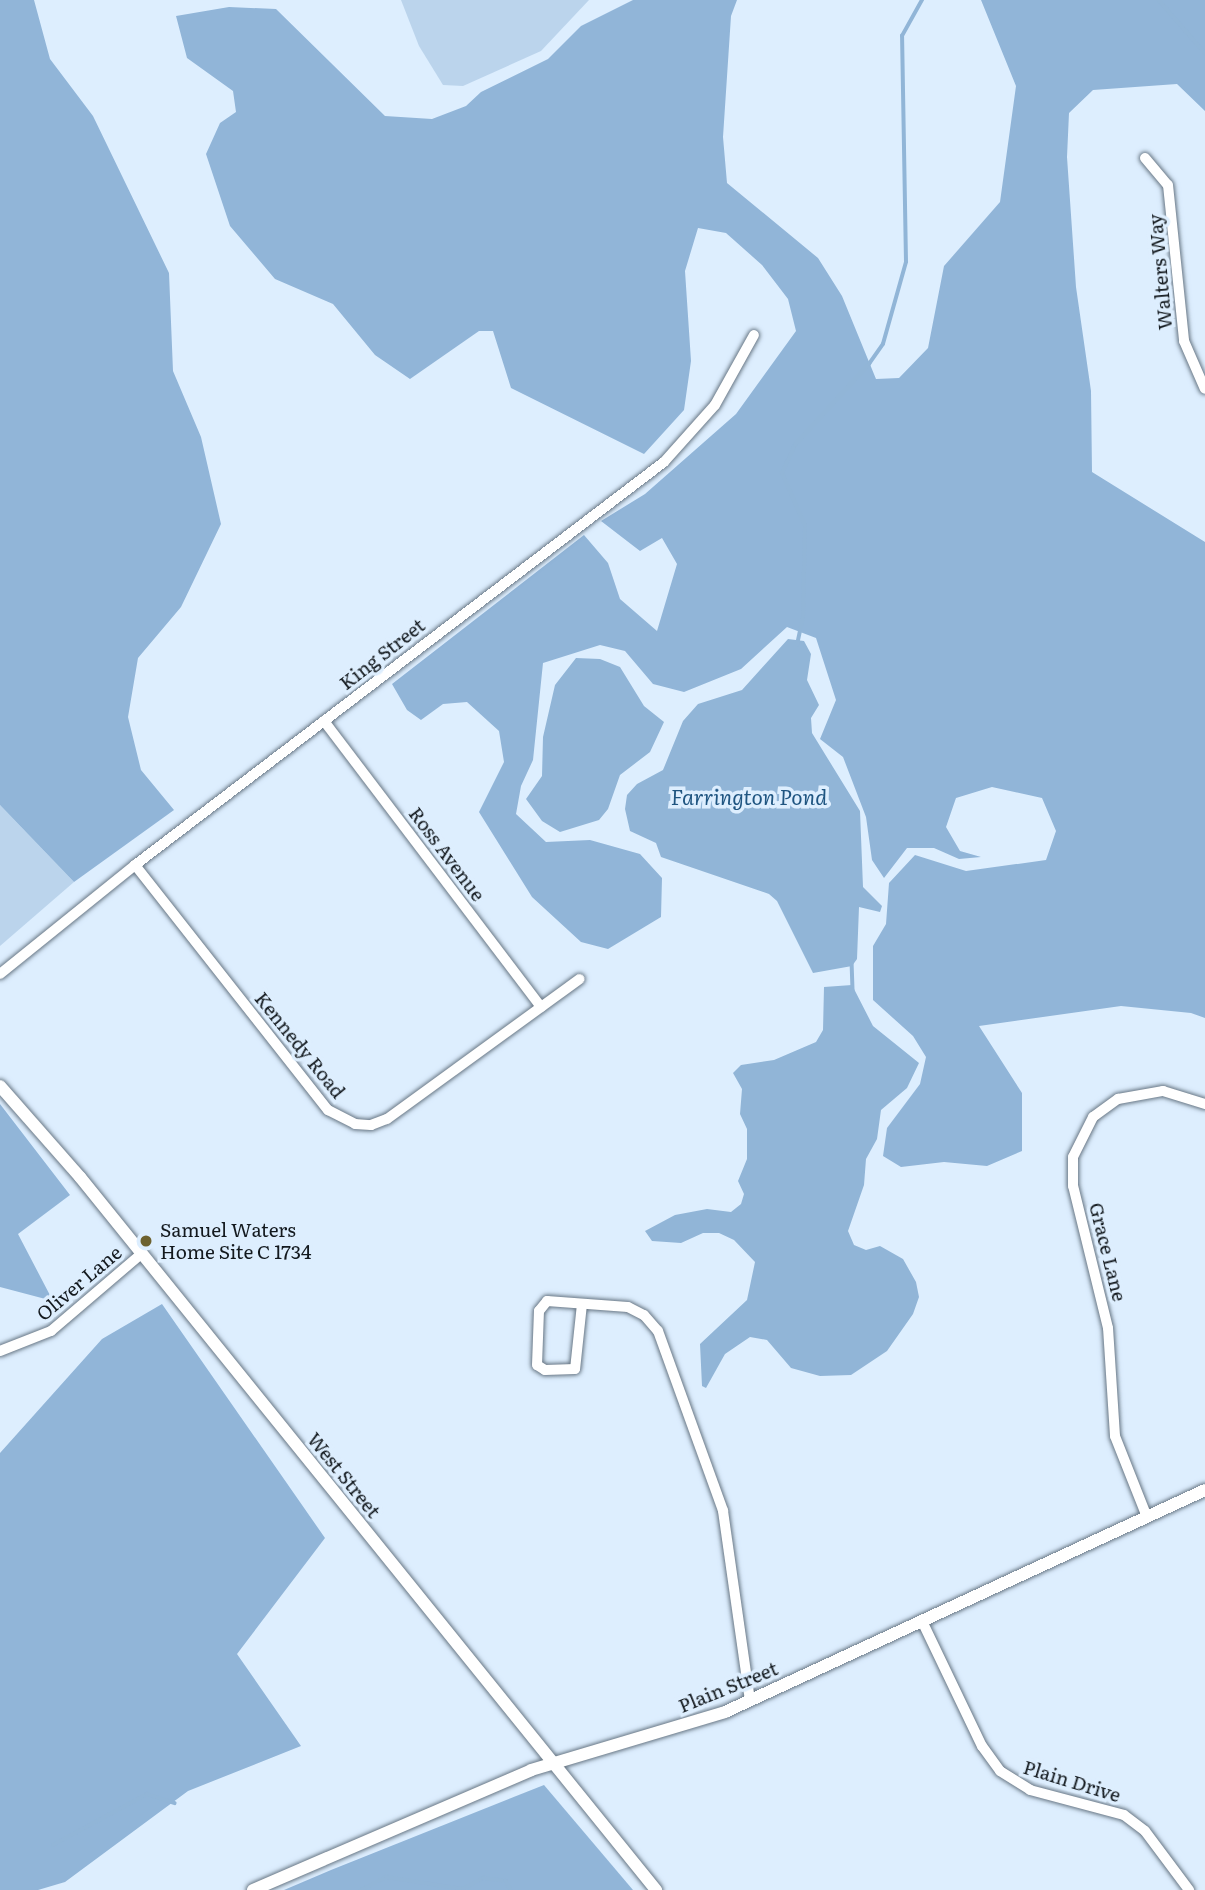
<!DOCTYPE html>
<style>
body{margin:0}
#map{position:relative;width:1205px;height:1890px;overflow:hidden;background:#ddeefe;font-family:Literata,serif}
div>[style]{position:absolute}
.green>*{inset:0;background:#bbd4ec}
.forest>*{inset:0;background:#91b5d8}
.water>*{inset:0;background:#91b5d7}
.stream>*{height:3.5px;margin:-1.75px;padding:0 1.75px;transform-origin:1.75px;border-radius:1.75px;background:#91b5d7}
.roads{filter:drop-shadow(0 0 2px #687785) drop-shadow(0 0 2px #687785)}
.minor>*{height:10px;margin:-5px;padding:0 5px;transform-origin:5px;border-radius:5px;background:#fff}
.tertiary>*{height:12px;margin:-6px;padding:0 6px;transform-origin:6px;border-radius:6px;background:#fff}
.dots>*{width:19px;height:19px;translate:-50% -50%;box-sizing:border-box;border:4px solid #ddeefe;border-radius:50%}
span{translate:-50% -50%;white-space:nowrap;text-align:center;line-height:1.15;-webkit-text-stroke:7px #ddeefe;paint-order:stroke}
.street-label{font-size:19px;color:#13191e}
.poi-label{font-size:19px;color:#13191e}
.left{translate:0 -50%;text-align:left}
.water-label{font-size:21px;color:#1f5581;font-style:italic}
</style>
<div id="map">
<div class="green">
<div style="clip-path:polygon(401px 0,589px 0,541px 51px,463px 86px,443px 85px,419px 46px)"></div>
<div style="clip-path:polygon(0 805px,74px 882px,0 946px)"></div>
</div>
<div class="forest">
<div style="clip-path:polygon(0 0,34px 0,50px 59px,93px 116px,169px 273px,173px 371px,201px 437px,221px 524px,181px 607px,138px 658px,128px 717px,141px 770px,174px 810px,74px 882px,0 805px)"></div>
<div style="clip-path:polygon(633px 0,737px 0,731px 16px,723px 137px,727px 183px,818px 258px,842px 296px,876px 379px,899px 378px,928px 348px,944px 266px,1000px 202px,1016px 86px,981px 0,1205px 0,1205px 111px,1177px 84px,1093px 90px,1069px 113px,1067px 157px,1076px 287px,1091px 391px,1092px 472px,1205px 542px,1205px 1018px,1191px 1013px,1121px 1006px,979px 1026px,1022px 1093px,1022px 1151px,987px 1166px,944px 1162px,901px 1167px,883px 1156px,887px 1128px,920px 1084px,926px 1057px,913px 1036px,873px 1000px,873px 946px,886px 924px,889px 883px,915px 855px,966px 871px,1046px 860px,1056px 831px,1042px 798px,992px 787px,956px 798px,946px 827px,960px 851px,981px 857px,959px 859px,934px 848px,907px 848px,884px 878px,872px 860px,866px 817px,843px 757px,820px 739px,836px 700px,816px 638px,787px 627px,741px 669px,684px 692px,653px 684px,625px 651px,600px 645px,543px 663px,533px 760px,521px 786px,516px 814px,546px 842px,590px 840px,640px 854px,662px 878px,661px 917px,608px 949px,581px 942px,532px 897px,479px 812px,504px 762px,499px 731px,467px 702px,443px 704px,421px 720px,407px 710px,392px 684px,584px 535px,608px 563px,620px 599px,657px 631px,677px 564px,662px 538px,640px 551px,601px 521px,645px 494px,736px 414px,796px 331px,788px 299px,762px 265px,726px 233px,698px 228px,685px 271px,691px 361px,684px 410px,644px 454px,511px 388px,493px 331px,479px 331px,410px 379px,375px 355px,333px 304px,275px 279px,230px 226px,206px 154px,220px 123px,236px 112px,233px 91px,187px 58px,176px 16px,229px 7px,276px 9px,385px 116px,432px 119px,466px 106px,481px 92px,548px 59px,581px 26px)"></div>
<div style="clip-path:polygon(0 1104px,70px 1195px,18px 1234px,53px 1301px,0 1287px)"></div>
<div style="clip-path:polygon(162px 1304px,325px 1538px,237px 1654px,301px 1746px,188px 1791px,65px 1882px,38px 1890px,0 1890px,0 1453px,102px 1339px)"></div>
<div style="clip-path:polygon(544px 1785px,633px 1890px,284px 1890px,331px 1870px)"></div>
</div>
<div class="water">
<div style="clip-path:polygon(788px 639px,804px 641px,811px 654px,807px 680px,819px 705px,811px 718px,812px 733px,860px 811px,863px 887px,882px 906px,880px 912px,859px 907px,857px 959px,852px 966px,813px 973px,777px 901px,769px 894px,661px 857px,656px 843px,630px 831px,625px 809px,627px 795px,637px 784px,663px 770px,683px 721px,698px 704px,742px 690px)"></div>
<div style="clip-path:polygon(576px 658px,600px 659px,620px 667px,644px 706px,664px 722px,650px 752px,620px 775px,608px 809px,599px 820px,560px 832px,542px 821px,526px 799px,542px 776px,543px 737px,555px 685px)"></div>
<div style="clip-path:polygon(852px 985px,873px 1026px,919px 1063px,907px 1088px,881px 1110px,877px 1139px,866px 1159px,864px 1185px,848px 1231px,854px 1245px,866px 1250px,880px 1246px,903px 1259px,916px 1282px,919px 1297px,913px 1314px,887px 1351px,851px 1375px,820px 1376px,791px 1368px,767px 1340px,750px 1337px,725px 1354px,706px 1388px,702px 1386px,700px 1344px,747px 1300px,755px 1262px,734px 1240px,719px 1233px,703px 1233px,681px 1243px,652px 1241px,645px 1231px,675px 1215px,707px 1209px,731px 1212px,741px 1204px,744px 1194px,738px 1181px,747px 1159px,747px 1129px,740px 1114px,742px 1089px,733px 1073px,741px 1065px,774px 1060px,816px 1042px,823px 1030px,824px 987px)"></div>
</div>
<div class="stream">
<div style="left:1159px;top:0;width:70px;rotate:49deg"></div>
<div style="left:797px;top:645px;width:30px;rotate:-78deg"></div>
<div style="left:803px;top:616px;width:90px;rotate:-88.7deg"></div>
<div style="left:805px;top:526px;width:58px;rotate:-113.5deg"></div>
<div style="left:782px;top:473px;width:31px;rotate:-65deg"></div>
<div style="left:795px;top:445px;width:110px;rotate:-47.6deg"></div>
<div style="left:869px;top:364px;width:24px;rotate:-55deg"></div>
<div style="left:883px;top:344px;width:85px;rotate:-74.3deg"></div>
<div style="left:906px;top:262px;width:226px;rotate:-91deg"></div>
<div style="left:902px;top:36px;width:41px;rotate:-60.9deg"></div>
<div style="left:852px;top:961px;width:31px;rotate:88deg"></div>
<div style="left:53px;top:1845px;width:107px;rotate:-28.5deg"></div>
<div style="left:147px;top:1794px;width:29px;rotate:18deg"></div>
<div style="left:361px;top:1890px;width:29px;rotate:-27deg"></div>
<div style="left:387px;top:1877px;width:77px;rotate:9deg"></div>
<div style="left:463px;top:1889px;width:23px;rotate:-29deg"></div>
<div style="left:483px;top:1878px;width:23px;rotate:7deg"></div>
<div style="left:506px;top:1881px;width:10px;rotate:61deg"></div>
</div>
<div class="roads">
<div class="minor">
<div style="left:1145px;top:158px;width:35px;rotate:50deg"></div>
<div style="left:1168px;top:185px;width:157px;rotate:84.1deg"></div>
<div style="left:1184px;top:341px;width:52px;rotate:66.4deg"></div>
<div style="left:324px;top:721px;width:359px;rotate:52.8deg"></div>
<div style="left:135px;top:865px;width:312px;rotate:51.8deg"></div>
<div style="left:328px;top:1110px;width:30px;rotate:27deg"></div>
<div style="left:355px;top:1124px;width:16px;rotate:4deg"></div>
<div style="left:371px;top:1125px;width:17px;rotate:-21deg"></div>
<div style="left:387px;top:1119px;width:238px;rotate:-36deg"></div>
<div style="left:0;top:974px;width:174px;rotate:-38.9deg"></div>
<div style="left:135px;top:865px;width:665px;rotate:-37.3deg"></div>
<div style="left:664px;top:462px;width:76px;rotate:-48.2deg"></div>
<div style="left:715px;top:405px;width:80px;rotate:-60.9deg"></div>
<div style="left:582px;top:1304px;width:65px;rotate:96.1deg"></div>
<div style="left:575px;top:1369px;width:30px;rotate:178deg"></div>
<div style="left:545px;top:1370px;width:9px;rotate:-148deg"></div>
<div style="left:537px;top:1365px;width:54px;rotate:-87.9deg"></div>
<div style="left:539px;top:1311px;width:13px;rotate:-51deg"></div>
<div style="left:547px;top:1301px;width:81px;rotate:4.2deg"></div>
<div style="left:628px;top:1307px;width:18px;rotate:27deg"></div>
<div style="left:644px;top:1315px;width:21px;rotate:49deg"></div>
<div style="left:658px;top:1331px;width:191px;rotate:70.1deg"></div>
<div style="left:723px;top:1511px;width:192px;rotate:81.9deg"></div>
<div style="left:0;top:1351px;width:55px;rotate:-21.4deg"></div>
<div style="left:51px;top:1331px;width:117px;rotate:-40.5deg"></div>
<div style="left:1147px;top:1517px;width:87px;rotate:-111.6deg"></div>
<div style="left:1115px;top:1436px;width:108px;rotate:-93.7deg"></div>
<div style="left:1108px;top:1328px;width:146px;rotate:-103.8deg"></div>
<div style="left:1073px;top:1186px;width:29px;rotate:-90deg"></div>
<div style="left:1073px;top:1157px;width:45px;rotate:-63.4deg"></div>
<div style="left:1093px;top:1117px;width:31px;rotate:-36deg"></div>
<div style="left:1118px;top:1099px;width:46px;rotate:-10.1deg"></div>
<div style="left:1163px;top:1091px;width:44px;rotate:17.2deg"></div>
<div style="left:922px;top:1621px;width:139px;rotate:64.4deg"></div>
<div style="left:982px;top:1746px;width:31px;rotate:54deg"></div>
<div style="left:1000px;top:1771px;width:36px;rotate:32deg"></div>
<div style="left:1030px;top:1790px;width:97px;rotate:14.9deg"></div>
<div style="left:1124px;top:1815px;width:26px;rotate:37deg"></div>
<div style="left:1145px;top:1831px;width:74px;rotate:53.3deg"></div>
</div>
<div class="tertiary">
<div style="left:0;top:1086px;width:121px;rotate:48.7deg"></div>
<div style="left:80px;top:1177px;width:917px;rotate:51.07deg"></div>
<div style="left:253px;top:1890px;width:303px;rotate:-23.3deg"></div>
<div style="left:531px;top:1770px;width:202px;rotate:-16.6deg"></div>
<div style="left:725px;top:1712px;width:529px;rotate:-24.82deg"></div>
</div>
</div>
<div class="dots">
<div style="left:146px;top:1241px;background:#6d622f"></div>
</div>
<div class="street-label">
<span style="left:1160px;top:272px;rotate:-95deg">Walters Way</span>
<span style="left:382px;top:654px;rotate:-38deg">King Street</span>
<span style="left:447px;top:854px;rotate:53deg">Ross Avenue</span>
<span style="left:300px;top:1045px;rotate:51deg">Kennedy Road</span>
<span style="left:1108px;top:1252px;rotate:76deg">Grace Lane</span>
<span style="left:79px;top:1283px;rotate:-40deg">Oliver Lane</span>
<span style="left:344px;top:1475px;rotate:51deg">West Street</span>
<span style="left:728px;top:1687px;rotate:-22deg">Plain Street</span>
<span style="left:1072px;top:1781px;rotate:17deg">Plain Drive</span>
</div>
<div class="poi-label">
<span class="left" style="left:160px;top:1241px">Samuel Waters<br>Home Site C 1734</span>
</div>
<div class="water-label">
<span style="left:749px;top:796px">Farrington Pond</span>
</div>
</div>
